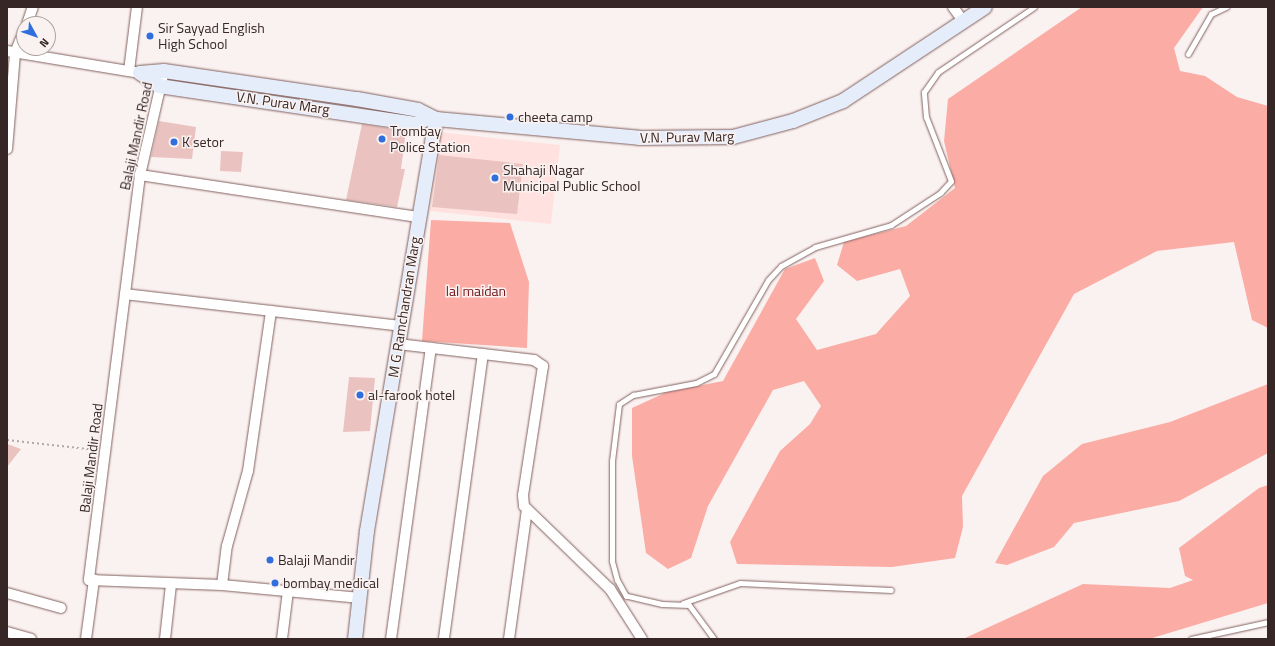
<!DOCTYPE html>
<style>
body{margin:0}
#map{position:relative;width:1275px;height:646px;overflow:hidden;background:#faf2f1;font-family:"Titillium Web",sans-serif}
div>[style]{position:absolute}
.built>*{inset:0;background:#ffe2df}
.green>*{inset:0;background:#fbaca5}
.building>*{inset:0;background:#eac3c0}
.path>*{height:2px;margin-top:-1px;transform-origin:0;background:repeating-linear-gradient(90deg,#b3a8a7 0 2px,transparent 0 5px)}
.roads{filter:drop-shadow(0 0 1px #82615e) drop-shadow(0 0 1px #82615e)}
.lane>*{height:5px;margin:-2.5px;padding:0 2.5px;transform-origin:2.5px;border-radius:2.5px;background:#fff}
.street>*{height:10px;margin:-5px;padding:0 5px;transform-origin:5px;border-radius:5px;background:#fff}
.secondary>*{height:14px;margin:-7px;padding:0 7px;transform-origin:7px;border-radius:7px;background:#e6edfa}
.dots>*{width:11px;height:11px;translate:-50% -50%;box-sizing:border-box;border:2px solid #faf2f1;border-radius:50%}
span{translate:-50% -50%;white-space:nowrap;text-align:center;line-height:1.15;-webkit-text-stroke:3px #faf2f1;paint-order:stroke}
.poi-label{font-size:14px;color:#362726}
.left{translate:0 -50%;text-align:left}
.street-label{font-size:14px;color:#362726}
.park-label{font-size:14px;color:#6f1216}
.frame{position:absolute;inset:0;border:8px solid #362726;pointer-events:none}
.north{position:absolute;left:16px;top:16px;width:40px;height:40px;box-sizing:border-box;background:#faf2f1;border:1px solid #aca1a0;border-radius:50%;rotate:130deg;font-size:11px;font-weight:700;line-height:16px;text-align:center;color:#362726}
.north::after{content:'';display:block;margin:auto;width:14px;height:18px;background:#2f6edc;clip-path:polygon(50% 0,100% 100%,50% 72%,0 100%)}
</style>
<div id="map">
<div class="built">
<div style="clip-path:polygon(439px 132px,560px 145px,551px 224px,430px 211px)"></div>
</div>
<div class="green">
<div style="clip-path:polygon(1082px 7px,1203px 7px,1174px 48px,1180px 71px,1205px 76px,1237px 97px,1268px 106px,1268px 328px,1252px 320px,1234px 242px,1157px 251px,1074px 294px,962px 496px,963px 527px,955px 558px,892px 567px,737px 564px,730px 542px,780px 451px,810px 424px,821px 406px,804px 381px,773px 390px,708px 506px,691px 558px,668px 569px,646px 553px,632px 456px,632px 408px,667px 392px,723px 381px,785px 269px,815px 258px,824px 281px,796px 319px,817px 350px,876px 334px,910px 296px,900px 269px,857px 281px,837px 265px,844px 242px,906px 226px,955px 188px,944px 141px,948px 99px)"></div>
<div style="clip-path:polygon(431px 220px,510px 223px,529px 282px,527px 348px,422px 341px)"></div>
<div style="clip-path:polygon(1268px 384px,1268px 453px,1179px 501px,1074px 523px,1054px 547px,1007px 565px,995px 563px,1043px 476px,1082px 444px,1170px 422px)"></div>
<div style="clip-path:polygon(1268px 485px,1268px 603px,1149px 639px,963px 639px,1083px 584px,1170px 588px,1193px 580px,1185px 576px,1179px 548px,1259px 488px)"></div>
</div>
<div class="building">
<div style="clip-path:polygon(159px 121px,196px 127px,192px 159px,151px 157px)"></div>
<div style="clip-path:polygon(362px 124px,406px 131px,401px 169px,405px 169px,397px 207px,346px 200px)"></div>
<div style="clip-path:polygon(221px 151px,243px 152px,241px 172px,220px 171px)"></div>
<div style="clip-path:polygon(439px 155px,523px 164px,517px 214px,432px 207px)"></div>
<div style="clip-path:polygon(349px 377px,375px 378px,370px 431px,343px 432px)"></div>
<div style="clip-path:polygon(7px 444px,21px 449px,7px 467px)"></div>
</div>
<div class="path">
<div style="left:7px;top:440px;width:90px;rotate:6.4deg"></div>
</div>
<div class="roads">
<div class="lane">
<div style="left:1188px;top:54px;width:46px;rotate:-60.1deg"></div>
<div style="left:1211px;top:14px;width:17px;rotate:-25deg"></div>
<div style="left:683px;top:603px;width:60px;rotate:-19.3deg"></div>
<div style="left:740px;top:583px;width:151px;rotate:2.7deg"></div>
<div style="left:714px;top:639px;width:42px;rotate:-126.3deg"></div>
<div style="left:689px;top:605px;width:27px;rotate:-178deg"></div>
<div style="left:662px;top:604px;width:37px;rotate:-167deg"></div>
<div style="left:626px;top:596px;width:18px;rotate:-119deg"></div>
<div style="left:617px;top:580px;width:20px;rotate:-105deg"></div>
<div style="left:612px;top:561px;width:100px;rotate:-90deg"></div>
<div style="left:612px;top:461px;width:57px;rotate:-83deg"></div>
<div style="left:619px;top:404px;width:17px;rotate:-33deg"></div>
<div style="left:633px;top:395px;width:64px;rotate:-10.8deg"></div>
<div style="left:696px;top:383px;width:20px;rotate:-27deg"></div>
<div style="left:714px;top:374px;width:108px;rotate:-60.1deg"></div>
<div style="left:768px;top:280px;width:19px;rotate:-47deg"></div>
<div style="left:781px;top:266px;width:39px;rotate:-29deg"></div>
<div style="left:815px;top:247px;width:79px;rotate:-16.1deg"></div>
<div style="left:891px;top:225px;width:59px;rotate:-33.1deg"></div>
<div style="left:940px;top:193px;width:16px;rotate:-47deg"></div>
<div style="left:951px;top:181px;width:69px;rotate:-111.3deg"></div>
<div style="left:926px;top:117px;width:25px;rotate:-95deg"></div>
<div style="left:924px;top:92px;width:24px;rotate:-55deg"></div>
<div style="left:938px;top:72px;width:116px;rotate:-34.1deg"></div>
<div style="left:1191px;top:639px;width:79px;rotate:-12.4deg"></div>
</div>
<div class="street">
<div style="left:953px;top:7px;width:19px;rotate:54deg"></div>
<div style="left:27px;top:24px;width:18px;rotate:-71deg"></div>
<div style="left:7px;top:51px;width:135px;rotate:9.4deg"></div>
<div style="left:129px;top:71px;width:64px;rotate:-82.9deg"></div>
<div style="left:164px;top:71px;width:107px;rotate:103deg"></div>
<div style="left:140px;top:175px;width:408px;rotate:97.2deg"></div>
<div style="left:89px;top:580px;width:133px;rotate:2.2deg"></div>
<div style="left:222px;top:585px;width:139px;rotate:5.4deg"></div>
<div style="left:7px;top:149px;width:96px;rotate:-85.2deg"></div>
<div style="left:15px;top:53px;width:24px;rotate:-68deg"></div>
<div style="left:140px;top:175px;width:281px;rotate:8.6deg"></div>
<div style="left:125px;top:294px;width:279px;rotate:6.6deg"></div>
<div style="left:398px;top:344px;width:137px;rotate:6.7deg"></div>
<div style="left:534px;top:360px;width:11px;rotate:34deg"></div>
<div style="left:543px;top:366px;width:131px;rotate:98.8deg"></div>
<div style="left:523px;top:495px;width:11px;rotate:85deg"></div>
<div style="left:524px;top:506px;width:120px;rotate:44deg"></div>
<div style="left:610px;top:589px;width:59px;rotate:57.4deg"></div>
<div style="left:222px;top:585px;width:39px;rotate:-83deg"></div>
<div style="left:227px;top:546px;width:78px;rotate:-74.4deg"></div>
<div style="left:248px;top:471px;width:162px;rotate:-81.8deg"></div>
<div style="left:7px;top:593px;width:56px;rotate:15.5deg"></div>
<div style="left:7px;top:632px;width:25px;rotate:16deg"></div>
<div style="left:444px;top:638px;width:287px;rotate:-82.2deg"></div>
<div style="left:86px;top:639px;width:60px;rotate:-82.3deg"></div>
<div style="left:165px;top:639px;width:54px;rotate:-83.7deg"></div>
<div style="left:282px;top:639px;width:48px;rotate:-82.9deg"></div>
<div style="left:391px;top:639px;width:294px;rotate:-82.2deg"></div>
<div style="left:509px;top:639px;width:131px;rotate:-82.1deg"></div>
</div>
<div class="secondary">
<div style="left:140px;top:73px;width:24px;rotate:-5deg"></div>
<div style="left:164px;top:71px;width:195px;rotate:8.3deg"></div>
<div style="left:357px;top:99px;width:62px;rotate:10.2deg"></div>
<div style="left:418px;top:110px;width:20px;rotate:27deg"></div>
<div style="left:436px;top:119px;width:204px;rotate:5.3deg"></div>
<div style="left:639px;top:138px;width:94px;rotate:-0.6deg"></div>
<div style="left:733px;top:137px;width:62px;rotate:-14.9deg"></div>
<div style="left:793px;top:121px;width:54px;rotate:-21.8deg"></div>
<div style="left:843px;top:101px;width:170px;rotate:-33.5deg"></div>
<div style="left:140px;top:73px;width:23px;rotate:34deg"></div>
<div style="left:159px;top:86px;width:261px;rotate:8.4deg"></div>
<div style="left:417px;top:124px;width:13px;rotate:-29deg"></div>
<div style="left:355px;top:639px;width:109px;rotate:-83.7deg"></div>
<div style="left:367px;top:531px;width:418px;rotate:-80.5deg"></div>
</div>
</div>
<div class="dots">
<div style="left:150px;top:36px;background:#2f6edc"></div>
<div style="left:510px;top:117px;background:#2f6edc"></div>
<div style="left:382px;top:139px;background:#2f6edc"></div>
<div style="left:174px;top:142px;background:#2f6edc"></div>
<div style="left:495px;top:178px;background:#2f6edc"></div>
<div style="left:360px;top:395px;background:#2f6edc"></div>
<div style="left:270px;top:560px;background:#2f6edc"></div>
<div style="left:275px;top:583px;background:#2f6edc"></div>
</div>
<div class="poi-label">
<span class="left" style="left:158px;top:36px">Sir Sayyad English<br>High School</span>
<span class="left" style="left:518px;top:117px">cheeta camp</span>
<span class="left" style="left:390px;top:139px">Trombay<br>Police Station</span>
<span class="left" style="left:182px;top:142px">K setor</span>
<span class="left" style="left:503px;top:178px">Shahaji Nagar<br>Municipal Public School</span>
<span class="left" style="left:368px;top:395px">al-farook hotel</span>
<span class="left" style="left:278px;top:560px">Balaji Mandir</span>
<span class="left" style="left:283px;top:583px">bombay medical</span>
</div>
<div class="street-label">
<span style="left:283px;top:103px;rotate:8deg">V.N. Purav Marg</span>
<span style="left:136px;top:136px;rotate:-78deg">Balaji Mandir Road</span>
<span style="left:687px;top:137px;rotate:-1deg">V.N. Purav Marg</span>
<span style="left:404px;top:307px;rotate:-81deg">M G Ramchandran Marg</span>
<span style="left:91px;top:458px;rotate:-83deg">Balaji Mandir Road</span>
</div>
<div class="park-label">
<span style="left:476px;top:291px">lal maidan</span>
</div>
<div class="frame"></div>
<div class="north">N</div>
</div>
